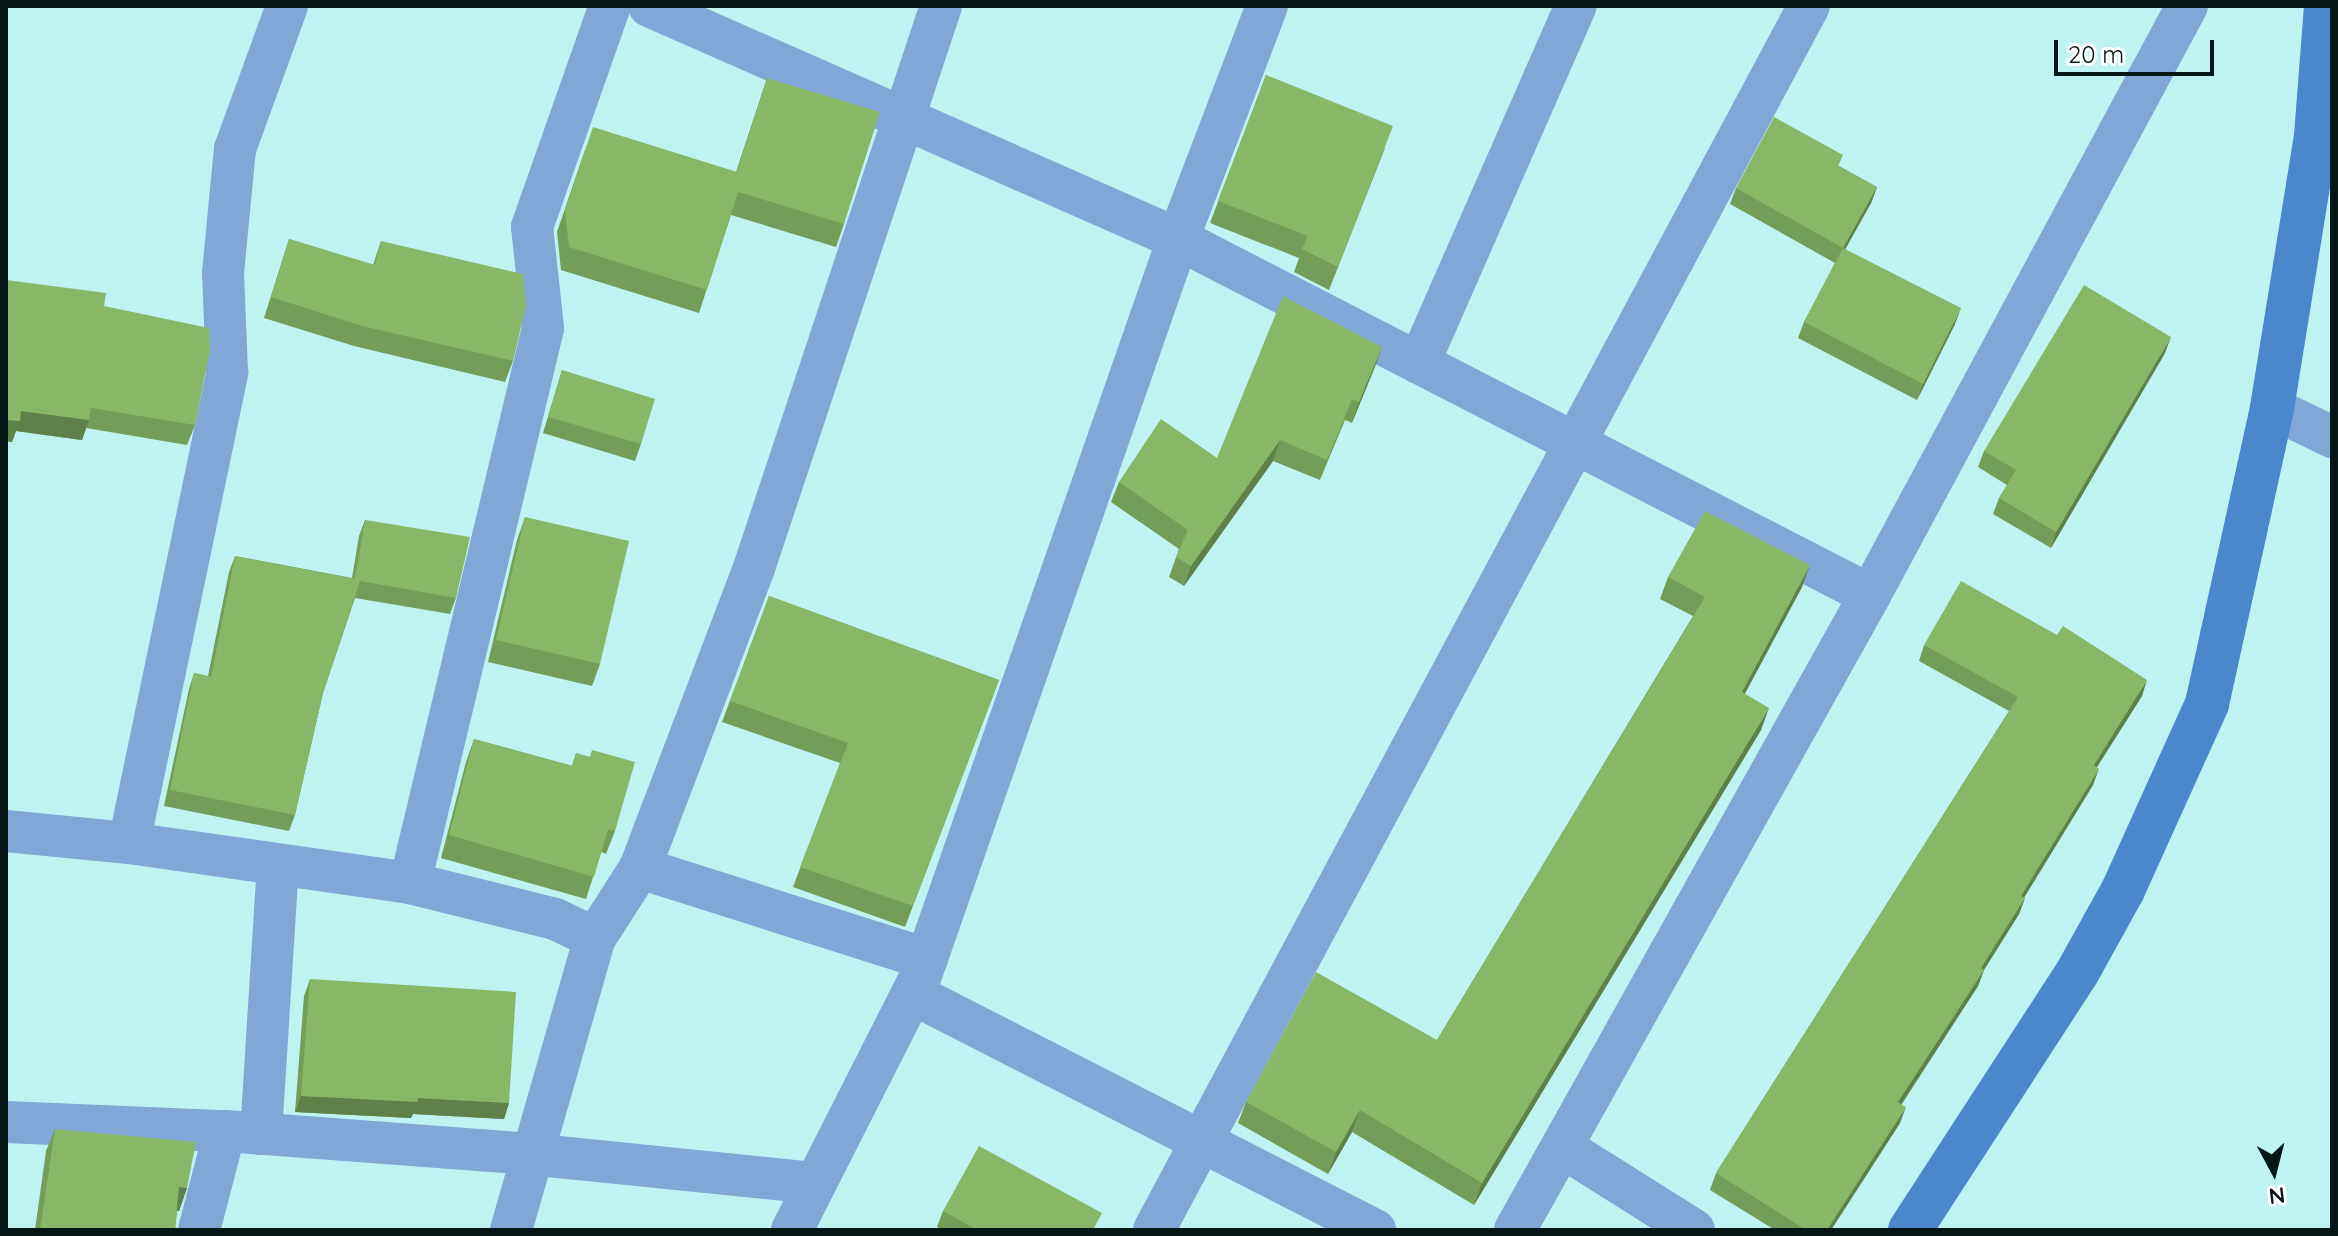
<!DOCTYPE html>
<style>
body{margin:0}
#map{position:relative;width:2338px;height:1236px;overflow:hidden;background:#bff3f2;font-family:Quicksand,sans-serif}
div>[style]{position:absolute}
.street>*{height:42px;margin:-21px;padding:0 21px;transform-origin:21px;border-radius:21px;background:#81a7d7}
.secondary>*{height:44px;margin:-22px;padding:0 22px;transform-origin:22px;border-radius:22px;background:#4c86cc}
.wall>*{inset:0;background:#739e59}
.shaded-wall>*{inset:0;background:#5e8149}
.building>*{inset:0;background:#86b868}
span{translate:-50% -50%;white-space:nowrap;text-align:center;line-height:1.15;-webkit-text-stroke:7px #fff;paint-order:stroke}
.frame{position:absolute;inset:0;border:8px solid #041717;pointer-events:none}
.north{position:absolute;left:2234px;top:1132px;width:80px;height:80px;-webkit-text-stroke:6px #fff;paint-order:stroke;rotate:173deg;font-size:22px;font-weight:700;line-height:32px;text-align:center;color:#041717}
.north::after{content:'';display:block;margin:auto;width:28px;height:36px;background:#041717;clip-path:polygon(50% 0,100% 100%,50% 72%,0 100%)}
.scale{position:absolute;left:2054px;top:40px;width:160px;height:36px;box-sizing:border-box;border:4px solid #041717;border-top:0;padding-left:10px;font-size:24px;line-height:28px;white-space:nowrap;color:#041717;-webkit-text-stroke:6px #fff;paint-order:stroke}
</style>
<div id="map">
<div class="street">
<div style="left:649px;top:6px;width:578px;rotate:23.77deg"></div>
<div style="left:1178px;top:239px;width:778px;rotate:27.22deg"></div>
<div style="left:1419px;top:363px;width:390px;rotate:-66.3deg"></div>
<div style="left:2272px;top:408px;width:67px;rotate:25.8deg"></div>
<div style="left:6px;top:831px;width:124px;rotate:5.6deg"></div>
<div style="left:129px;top:843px;width:284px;rotate:8.1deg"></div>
<div style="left:410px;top:883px;width:149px;rotate:13.9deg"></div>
<div style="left:555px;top:919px;width:44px;rotate:25.4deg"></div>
<div style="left:129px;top:843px;width:481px;rotate:-78.2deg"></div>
<div style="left:227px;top:372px;width:99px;rotate:-92.3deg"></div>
<div style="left:223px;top:273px;width:125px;rotate:-84.5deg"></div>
<div style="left:235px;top:149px;width:152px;rotate:-70deg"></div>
<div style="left:640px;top:868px;width:301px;rotate:17.6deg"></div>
<div style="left:410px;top:883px;width:571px;rotate:-76.52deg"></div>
<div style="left:543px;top:328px;width:102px;rotate:-96.2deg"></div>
<div style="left:532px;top:227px;width:234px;rotate:-70.6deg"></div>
<div style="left:913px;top:994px;width:519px;rotate:27.06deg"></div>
<div style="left:6px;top:1122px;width:219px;rotate:2.4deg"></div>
<div style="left:225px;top:1131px;width:305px;rotate:4.3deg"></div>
<div style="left:529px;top:1154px;width:288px;rotate:5.8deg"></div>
<div style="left:261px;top:1134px;width:269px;rotate:-86.4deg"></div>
<div style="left:1562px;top:1147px;width:156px;rotate:32.2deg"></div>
<div style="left:199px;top:1230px;width:102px;rotate:-75.3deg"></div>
<div style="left:511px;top:1230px;width:304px;rotate:-74deg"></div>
<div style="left:595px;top:938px;width:83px;rotate:-57.3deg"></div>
<div style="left:640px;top:868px;width:321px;rotate:-69.2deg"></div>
<div style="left:754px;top:568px;width:592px;rotate:-71.6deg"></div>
<div style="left:792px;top:1230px;width:283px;rotate:-63.1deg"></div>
<div style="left:920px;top:978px;width:783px;rotate:-70.75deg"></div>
<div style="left:1178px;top:239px;width:249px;rotate:-69.1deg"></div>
<div style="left:1154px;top:1230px;width:1388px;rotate:-61.85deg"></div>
<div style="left:1515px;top:1230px;width:727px;rotate:-60.79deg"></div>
<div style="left:1870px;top:595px;width:669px;rotate:-61.71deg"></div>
</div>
<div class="secondary">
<div style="left:1910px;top:1230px;width:306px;rotate:-57deg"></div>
<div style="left:2077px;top:973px;width:95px;rotate:-61deg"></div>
<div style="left:2123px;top:890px;width:204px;rotate:-65.7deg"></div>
<div style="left:2207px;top:704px;width:303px;rotate:-77.6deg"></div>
<div style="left:2272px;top:408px;width:276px;rotate:-80.8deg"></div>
<div style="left:2316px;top:136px;width:130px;rotate:-85.6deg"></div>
</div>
<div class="wall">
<div style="clip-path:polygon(1266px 75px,1385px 148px,1329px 290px,1294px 272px,1299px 258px,1210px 223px)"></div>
<div style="clip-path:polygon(767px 78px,844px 224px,836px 247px,731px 215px,699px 313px,561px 270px,557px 232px,585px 150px,736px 172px)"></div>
<div style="clip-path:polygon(1839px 166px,1877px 187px,1871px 203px,1845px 249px,1955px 324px,1917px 400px,1798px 338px,1804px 322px,1835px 263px,1730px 204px,1736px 188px)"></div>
<div style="clip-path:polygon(289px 239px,373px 265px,381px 241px,513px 361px,505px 382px,354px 346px,264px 318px)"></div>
<div style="clip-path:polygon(6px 280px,104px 306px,195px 425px,187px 445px,86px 428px,82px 440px,16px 431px,12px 442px,6px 441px)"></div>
<div style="clip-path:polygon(1382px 347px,1352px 423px,1345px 420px,1320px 480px,1273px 461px,1184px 586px,1169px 577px,1179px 549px,1111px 502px,1119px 482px,1217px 458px)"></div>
<div style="clip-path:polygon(2165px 353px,2051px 548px,1993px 514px,1999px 498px,2007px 485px,1978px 467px,1984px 451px)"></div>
<div style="clip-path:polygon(562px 370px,641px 444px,635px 461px,543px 433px)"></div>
<div style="clip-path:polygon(525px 517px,600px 664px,592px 686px,488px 662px,517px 540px)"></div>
<div style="clip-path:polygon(365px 520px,456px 598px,450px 614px,355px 598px,323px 693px,295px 815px,289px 831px,164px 806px,189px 689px,194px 673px,208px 676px,229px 572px,235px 556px,352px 578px,359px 536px)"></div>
<div style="clip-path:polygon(1668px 577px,1802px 587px,1745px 693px,1761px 730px,1474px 1205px,1352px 1132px,1328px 1174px,1238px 1123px,1246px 1102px,1437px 1040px,1693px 616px,1660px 599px)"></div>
<div style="clip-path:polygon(769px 596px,999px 680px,905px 927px,793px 887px,840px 763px,722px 722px)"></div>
<div style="clip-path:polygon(1924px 645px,2142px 696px,2097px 767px,2093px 785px,2024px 898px,2025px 898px,2019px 914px,1984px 970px,1978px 986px,1902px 1104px,1900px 1123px,1831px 1230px,1775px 1230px,1710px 1190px,1716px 1173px,2009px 711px,1919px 661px)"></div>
<div style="clip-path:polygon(474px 739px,572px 766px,576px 753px,615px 831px,606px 854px,601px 852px,586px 899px,441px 858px,466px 762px)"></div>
<div style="clip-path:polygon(310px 979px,509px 1103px,504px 1119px,413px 1114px,411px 1118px,295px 1112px,304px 996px)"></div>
<div style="clip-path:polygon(55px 1129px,187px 1188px,179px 1211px,177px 1211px,175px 1230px,35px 1230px,46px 1151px)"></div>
<div style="clip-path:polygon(943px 1211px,1096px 1230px,942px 1230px,937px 1227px)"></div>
</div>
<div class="shaded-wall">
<div style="clip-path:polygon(1877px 187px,1871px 203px,1837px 264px,1843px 248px)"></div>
<div style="clip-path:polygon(1961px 308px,1955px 324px,1917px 400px,1923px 384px)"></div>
<div style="clip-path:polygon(2171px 337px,2165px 353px,2051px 548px,2056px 532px)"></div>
<div style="clip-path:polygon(1382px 347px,1375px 367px,1352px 423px,1359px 402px)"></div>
<div style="clip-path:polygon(21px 411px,89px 420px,82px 440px,16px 431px,12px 442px,6px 441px,6px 420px)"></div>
<div style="clip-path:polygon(1280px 440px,1273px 461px,1184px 586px,1191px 566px)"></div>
<div style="clip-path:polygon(1810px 565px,1802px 587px,1734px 714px,1742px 692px)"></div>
<div style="clip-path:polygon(2147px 680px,2142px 696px,2088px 781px,2094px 765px)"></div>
<div style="clip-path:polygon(1769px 708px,1761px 730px,1474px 1205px,1482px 1183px)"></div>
<div style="clip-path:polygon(2099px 769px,2093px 785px,2015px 912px,2021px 896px)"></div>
<div style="clip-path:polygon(2025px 898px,2019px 914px,1975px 984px,1981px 968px)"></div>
<div style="clip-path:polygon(1984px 970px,1978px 986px,1892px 1118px,1898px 1102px)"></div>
<div style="clip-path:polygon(301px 1096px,418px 1098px,509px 1103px,504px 1119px,413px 1114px,411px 1118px,295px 1112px)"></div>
<div style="clip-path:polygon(1906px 1107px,1900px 1123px,1831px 1230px,1827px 1230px)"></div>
<div style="clip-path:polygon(1360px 1110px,1352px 1132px,1328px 1174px,1336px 1152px)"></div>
<div style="clip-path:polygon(179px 1187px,187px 1188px,179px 1211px,171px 1210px)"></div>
</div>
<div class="building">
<div style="clip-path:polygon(1266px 75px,1393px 126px,1338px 267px,1302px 249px,1308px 236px,1218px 201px)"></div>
<div style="clip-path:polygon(767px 78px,880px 112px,844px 224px,738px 192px,707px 290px,569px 247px,565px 210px,593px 127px,737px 172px)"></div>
<div style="clip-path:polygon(1774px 117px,1843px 155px,1838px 166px,1877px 187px,1843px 248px,1736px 188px)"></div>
<div style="clip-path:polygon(289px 239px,375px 265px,381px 241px,523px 274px,526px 306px,513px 361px,362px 326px,271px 297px)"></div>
<div style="clip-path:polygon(1843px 248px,1961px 308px,1923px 384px,1804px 322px)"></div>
<div style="clip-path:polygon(6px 280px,106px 293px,104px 306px,209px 328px,210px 350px,195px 425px,91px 408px,89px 420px,21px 411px,20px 421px,6px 420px)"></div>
<div style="clip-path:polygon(2084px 285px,2171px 337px,2056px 532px,1999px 498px,2016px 470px,1984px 451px)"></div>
<div style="clip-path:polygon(1283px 296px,1382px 347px,1359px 402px,1352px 399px,1327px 460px,1280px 440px,1191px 566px,1176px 557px,1188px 530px,1119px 482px,1161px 419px,1217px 458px)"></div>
<div style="clip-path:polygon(562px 370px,655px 399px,641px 444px,548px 417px)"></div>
<div style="clip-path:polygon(1705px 511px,1810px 565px,1742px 692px,1769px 708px,1482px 1183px,1360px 1110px,1336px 1152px,1246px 1102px,1316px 972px,1437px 1040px,1705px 597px,1668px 577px)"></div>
<div style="clip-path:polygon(525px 517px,629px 541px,600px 664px,496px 640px)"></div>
<div style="clip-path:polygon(365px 520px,470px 537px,456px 598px,360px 581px,323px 693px,295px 815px,170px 790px,194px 673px,211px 677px,235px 556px,355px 579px)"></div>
<div style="clip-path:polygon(1961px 581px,2057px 635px,2063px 626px,2147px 680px,2094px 765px,2099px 769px,2021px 896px,2025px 898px,1981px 968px,1984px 970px,1898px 1102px,1906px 1107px,1827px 1230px,1806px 1230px,1716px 1173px,2018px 697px,1924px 645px)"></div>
<div style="clip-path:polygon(769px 596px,999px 680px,913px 906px,800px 867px,848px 743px,730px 701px)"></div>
<div style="clip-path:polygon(474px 739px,573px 766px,576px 753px,590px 757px,592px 750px,635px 762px,615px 831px,608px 829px,594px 877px,449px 835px)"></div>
<div style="clip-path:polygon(310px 979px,516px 992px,509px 1103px,418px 1098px,417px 1102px,301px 1096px)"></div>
<div style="clip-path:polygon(55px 1129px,196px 1142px,187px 1188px,179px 1187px,175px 1230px,40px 1230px)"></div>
<div style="clip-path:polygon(979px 1146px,1102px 1213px,1093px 1230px,977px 1230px,943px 1211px)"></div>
</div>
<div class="frame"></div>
<div class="north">N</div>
<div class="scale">20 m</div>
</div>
